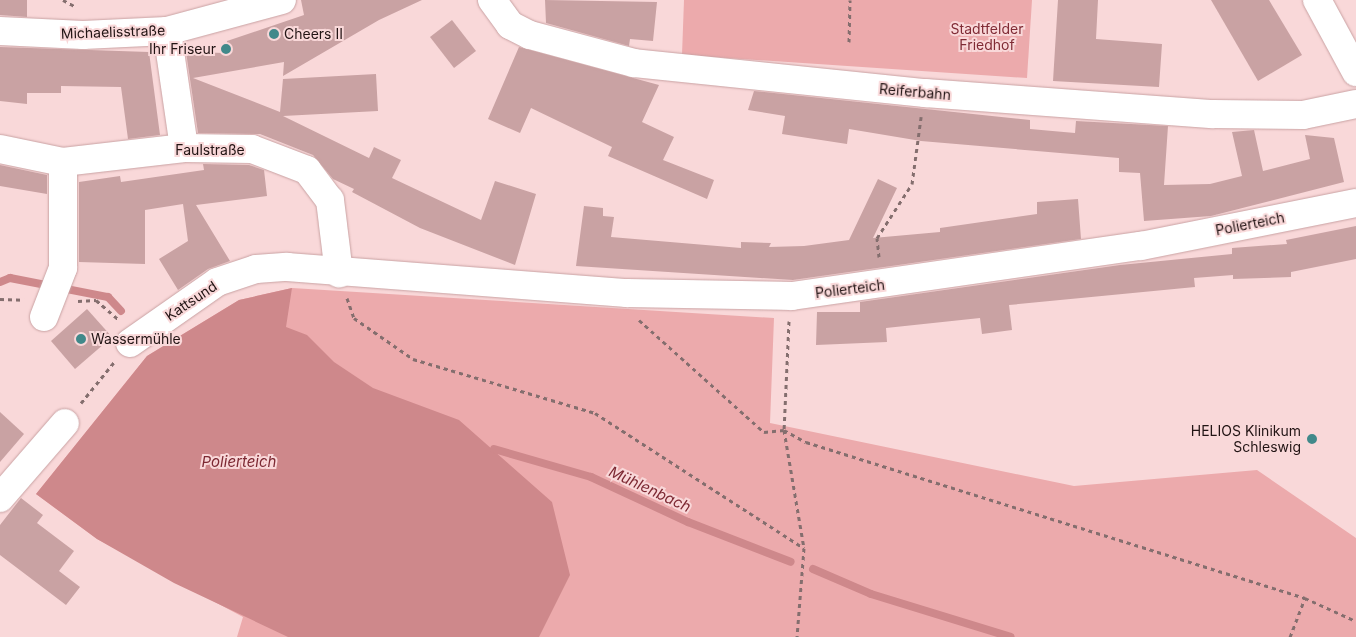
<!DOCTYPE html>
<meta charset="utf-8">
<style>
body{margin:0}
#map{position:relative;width:1356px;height:637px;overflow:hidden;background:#f9d8d9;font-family:Inter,sans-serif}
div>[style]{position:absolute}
.green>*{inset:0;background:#ecaaac}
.water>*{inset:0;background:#ce888b}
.stream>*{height:8px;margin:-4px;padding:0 4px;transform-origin:4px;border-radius:4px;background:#ce888b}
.building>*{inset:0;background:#c9a2a3}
.path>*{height:3px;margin-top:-1.5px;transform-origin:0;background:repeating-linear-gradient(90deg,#846e6e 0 4px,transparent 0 8px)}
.roads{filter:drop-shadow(0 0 1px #c9a2a3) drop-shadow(0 0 1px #c9a2a3)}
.minor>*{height:28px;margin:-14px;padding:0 14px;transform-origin:14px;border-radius:14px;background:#fff}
.dots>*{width:14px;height:14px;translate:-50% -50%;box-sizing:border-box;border:2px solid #f9d8d9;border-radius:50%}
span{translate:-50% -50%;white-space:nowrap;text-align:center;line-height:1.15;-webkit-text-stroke:4px #f9d8d9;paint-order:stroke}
.park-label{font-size:14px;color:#802b35}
.street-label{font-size:14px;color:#221414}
.poi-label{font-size:14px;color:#221414}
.left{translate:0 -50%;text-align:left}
.right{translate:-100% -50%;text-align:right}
.water-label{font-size:15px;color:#7d2933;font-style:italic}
</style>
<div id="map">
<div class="green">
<div style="clip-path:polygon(684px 0,1032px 0,1027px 78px,682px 55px)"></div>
<div style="clip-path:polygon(292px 288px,774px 318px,770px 423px,1074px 486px,1257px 470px,1356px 538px,1356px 637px,237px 637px,243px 617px,97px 539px,36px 494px,147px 356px,239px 300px)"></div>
</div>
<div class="water">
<div style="clip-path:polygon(292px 288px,286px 327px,307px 335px,334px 362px,373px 388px,459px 420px,552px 502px,570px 575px,539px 637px,288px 637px,174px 583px,97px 539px,36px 494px,147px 356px,239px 300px)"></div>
</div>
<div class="stream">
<div style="left:0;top:282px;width:11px;rotate:-22deg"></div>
<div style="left:10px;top:278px;width:100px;rotate:11deg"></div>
<div style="left:108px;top:297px;width:19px;rotate:47deg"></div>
<div style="left:494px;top:449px;width:101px;rotate:16.1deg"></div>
<div style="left:591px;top:477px;width:107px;rotate:24.9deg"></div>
<div style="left:688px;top:522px;width:110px;rotate:21.2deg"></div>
<div style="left:813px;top:569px;width:63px;rotate:23.3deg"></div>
<div style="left:871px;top:594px;width:146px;rotate:17.1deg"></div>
</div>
<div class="building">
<div style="clip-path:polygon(0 0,27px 0,27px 17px,0 15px)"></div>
<div style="clip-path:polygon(301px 0,422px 0,379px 20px,283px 76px,284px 62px,193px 78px,280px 112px,283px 79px,376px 74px,378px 111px,283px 116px,369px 158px,374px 147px,401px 160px,392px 178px,481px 220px,495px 181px,536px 194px,515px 265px,420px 228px,352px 192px,354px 189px,333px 179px,313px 155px,260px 134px,198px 133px,186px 52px,226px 53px,227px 41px,304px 15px)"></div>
<div style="clip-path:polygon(545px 0,657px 2px,653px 41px,630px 39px,629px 46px,546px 23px)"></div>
<div style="clip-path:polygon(1058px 0,1098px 0,1096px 39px,1162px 44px,1159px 87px,1053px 81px)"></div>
<div style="clip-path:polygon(1211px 0,1269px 0,1302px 55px,1258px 81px)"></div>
<div style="clip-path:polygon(452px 20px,476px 51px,454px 68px,430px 37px)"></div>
<div style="clip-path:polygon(0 47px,149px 52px,160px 135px,128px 139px,121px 87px,61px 86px,61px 93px,27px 93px,27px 104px,0 101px)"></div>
<div style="clip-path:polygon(519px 47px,659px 85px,642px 122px,674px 137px,663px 160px,714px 180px,707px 199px,608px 156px,612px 147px,531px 108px,520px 133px,488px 119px)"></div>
<div style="clip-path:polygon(754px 91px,1030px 120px,1030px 129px,1075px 133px,1076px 121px,1168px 126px,1164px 185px,1210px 184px,1242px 176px,1232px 132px,1254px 130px,1263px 171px,1310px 159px,1305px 135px,1334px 138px,1344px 182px,1211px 216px,1144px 221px,1140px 173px,1119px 172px,1119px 158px,921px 141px,849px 129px,847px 144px,782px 134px,785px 116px,748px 110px)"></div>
<div style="clip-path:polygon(203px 164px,249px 165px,264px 170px,267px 196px,196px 205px,230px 261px,208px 269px,178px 290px,159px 259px,188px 241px,183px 204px,145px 210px,145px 264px,79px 262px,79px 182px,120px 176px,121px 182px,204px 170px)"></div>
<div style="clip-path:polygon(0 165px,47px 175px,47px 194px,0 186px)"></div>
<div style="clip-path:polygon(878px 179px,897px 188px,873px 238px,940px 232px,940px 228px,1037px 214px,1037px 202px,1078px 199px,1081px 239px,793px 280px,576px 266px,584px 206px,603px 208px,603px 216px,614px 217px,611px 237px,741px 248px,741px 242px,771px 243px,769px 247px,804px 246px,849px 240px)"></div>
<div style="clip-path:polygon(1356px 226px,1356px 259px,1291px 272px,1291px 277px,1233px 279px,1233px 275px,1194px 278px,1195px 287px,1009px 305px,1012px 330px,982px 334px,980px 318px,886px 328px,887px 342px,816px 345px,817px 312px,860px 312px,860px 302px,1120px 265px,1232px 254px,1232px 248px,1287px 244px,1286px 240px)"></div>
<div style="clip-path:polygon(87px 309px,112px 337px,75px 369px,51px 341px)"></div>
<div style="clip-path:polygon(0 412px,24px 434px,0 462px)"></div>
<div style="clip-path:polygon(21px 498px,43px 515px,37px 523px,74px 551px,59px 571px,80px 587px,66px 605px,0 555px,0 525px)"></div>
</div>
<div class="path">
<div style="left:63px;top:0;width:15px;rotate:28deg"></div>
<div style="left:849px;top:42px;width:42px;rotate:-88.6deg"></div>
<div style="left:879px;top:257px;width:19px;rotate:-96deg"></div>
<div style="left:877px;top:238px;width:64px;rotate:-57.1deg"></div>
<div style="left:912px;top:184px;width:68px;rotate:-82.3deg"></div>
<div style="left:347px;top:298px;width:21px;rotate:71deg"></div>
<div style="left:354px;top:318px;width:72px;rotate:34.8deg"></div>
<div style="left:413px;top:359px;width:190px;rotate:16.5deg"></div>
<div style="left:595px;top:413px;width:249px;rotate:32.9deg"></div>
<div style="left:804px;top:548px;width:89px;rotate:94.5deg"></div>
<div style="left:0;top:299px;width:24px;rotate:2deg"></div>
<div style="left:78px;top:301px;width:18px;rotate:-3deg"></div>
<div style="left:96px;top:300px;width:30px;rotate:41deg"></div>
<div style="left:639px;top:320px;width:168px;rotate:41.9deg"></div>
<div style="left:764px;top:432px;width:20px;rotate:-6deg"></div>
<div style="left:784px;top:430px;width:25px;rotate:29deg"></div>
<div style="left:806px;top:442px;width:523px;rotate:17.36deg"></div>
<div style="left:1305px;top:598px;width:56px;rotate:24.3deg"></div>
<div style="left:789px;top:321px;width:109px;rotate:92.6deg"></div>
<div style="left:784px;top:430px;width:120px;rotate:80.4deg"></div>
<div style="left:81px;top:403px;width:54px;rotate:-51deg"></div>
<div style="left:1290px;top:637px;width:42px;rotate:-69deg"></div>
</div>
<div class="roads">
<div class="minor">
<div style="left:492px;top:0;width:31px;rotate:54deg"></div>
<div style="left:510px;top:25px;width:22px;rotate:27deg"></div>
<div style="left:530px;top:35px;width:108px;rotate:15.1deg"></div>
<div style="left:634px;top:63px;width:293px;rotate:5.9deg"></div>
<div style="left:925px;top:93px;width:289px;rotate:4.2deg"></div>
<div style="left:1213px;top:114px;width:90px;rotate:0.6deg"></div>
<div style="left:1303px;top:115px;width:54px;rotate:-11.7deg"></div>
<div style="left:1317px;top:0;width:82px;rotate:61.6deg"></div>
<div style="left:0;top:31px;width:83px;rotate:2.8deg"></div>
<div style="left:83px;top:35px;width:84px;rotate:-2.7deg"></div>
<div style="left:167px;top:31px;width:119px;rotate:-15.1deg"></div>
<div style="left:167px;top:31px;width:118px;rotate:81.7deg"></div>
<div style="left:0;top:149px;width:64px;rotate:11.7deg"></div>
<div style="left:63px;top:162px;width:122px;rotate:-6.6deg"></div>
<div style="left:184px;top:148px;width:68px;rotate:0.8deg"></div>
<div style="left:252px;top:149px;width:59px;rotate:20.9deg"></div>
<div style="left:307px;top:170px;width:38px;rotate:53deg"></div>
<div style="left:330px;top:200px;width:74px;rotate:83deg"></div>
<div style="left:44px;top:317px;width:53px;rotate:-68.8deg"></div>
<div style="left:63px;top:268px;width:106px;rotate:-90deg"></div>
<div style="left:130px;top:343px;width:106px;rotate:-35deg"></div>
<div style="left:217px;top:282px;width:41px;rotate:-18.4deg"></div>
<div style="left:256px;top:269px;width:31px;rotate:-4deg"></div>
<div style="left:287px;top:267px;width:341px;rotate:4.4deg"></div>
<div style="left:627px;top:293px;width:165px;rotate:1deg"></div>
<div style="left:792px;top:296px;width:353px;rotate:-8.2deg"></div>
<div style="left:1141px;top:246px;width:219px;rotate:-11.3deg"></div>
<div style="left:0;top:498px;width:99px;rotate:-49.1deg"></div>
</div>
</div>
<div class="dots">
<div style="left:274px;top:34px;background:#41898a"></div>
<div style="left:226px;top:49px;background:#41898a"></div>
<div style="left:81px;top:339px;background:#41898a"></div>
<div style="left:1312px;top:439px;background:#41898a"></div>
</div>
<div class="park-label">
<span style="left:987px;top:37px">Stadtfelder<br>Friedhof</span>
</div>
<div class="street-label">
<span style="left:113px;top:32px;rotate:-2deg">Michaelisstraße</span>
<span style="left:915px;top:92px;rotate:5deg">Reiferbahn</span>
<span style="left:210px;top:150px">Faulstraße</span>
<span style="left:1250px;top:224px;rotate:-11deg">Polierteich</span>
<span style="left:850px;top:289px;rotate:-7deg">Polierteich</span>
<span style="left:191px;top:301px;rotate:-34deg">Kattsund</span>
</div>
<div class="poi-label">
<span class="left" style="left:284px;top:34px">Cheers II</span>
<span class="right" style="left:216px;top:49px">Ihr Friseur</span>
<span class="left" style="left:91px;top:339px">Wassermühle</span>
<span class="right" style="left:1301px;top:439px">HELIOS Klinikum<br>Schleswig</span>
</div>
<div class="water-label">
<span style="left:239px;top:462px">Polierteich</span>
<span style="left:650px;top:489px;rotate:25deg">Mühlenbach</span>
</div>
</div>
